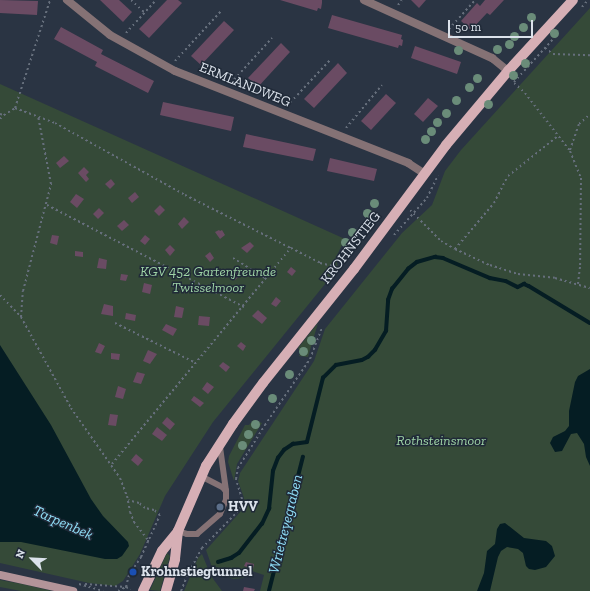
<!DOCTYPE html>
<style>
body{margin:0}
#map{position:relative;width:590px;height:591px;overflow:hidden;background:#2a3443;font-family:"Zilla Slab",serif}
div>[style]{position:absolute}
.green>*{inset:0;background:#354a38}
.water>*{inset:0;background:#051d23}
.stream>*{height:3.5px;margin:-1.75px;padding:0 1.75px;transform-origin:1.75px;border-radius:1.75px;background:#051d23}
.building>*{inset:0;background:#6a4b63}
.path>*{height:2px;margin-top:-1px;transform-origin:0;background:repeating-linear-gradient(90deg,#666f7c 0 2px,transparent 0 5px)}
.service>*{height:5.5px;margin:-2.75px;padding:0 2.75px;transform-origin:2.75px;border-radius:2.75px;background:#857275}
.minor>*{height:8px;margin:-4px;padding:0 4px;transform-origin:4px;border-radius:4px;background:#857275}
.secondary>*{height:8px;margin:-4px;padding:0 4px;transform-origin:4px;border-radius:4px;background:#b39499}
.primary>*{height:10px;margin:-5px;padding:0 5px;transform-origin:5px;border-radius:5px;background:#d6afb5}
.trees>*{width:9px;height:9px;margin:-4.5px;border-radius:50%;background:#6a8c79}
.dots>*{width:11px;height:11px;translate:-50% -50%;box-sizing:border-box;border:2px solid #202a38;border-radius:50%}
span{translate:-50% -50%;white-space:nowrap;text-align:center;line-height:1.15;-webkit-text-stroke:3px #202a38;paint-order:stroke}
.street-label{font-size:14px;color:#dbe2eb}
.park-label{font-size:14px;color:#9fd4a6;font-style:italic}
.poi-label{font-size:14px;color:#dbe2eb;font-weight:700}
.left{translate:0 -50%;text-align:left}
.water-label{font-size:15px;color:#8fdef7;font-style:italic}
.north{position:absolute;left:12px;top:539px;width:40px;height:40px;-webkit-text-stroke:3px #202a38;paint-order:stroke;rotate:294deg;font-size:11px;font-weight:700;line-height:16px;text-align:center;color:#dbe2eb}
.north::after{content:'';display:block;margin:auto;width:14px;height:18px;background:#dbe2eb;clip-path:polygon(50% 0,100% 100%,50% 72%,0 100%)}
.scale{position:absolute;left:448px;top:20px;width:85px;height:18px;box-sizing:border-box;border:2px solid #dbe2eb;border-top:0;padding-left:5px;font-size:12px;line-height:14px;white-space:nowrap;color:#dbe2eb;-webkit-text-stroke:3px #202a38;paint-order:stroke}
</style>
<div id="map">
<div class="green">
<div style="clip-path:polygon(590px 8px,590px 591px,260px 591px,264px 575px,252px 571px,243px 578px,234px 579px,220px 575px,213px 570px,206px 550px,242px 510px,244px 498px,238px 481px,240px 473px,314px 361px,325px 329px,402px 233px,432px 205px,445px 171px,461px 150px)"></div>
<div style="clip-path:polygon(0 84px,345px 239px,336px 257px,338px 268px,213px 422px,165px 496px,140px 554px,123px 581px,115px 586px,89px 583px,0 563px)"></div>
<div style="clip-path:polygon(318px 323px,308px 357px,299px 356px,301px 352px,298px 348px)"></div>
<div style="clip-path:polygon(253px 420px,262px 423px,237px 464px,234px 481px,228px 462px,229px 456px,245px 425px,249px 425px)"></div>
<div style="clip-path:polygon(167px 553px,170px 556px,160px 591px,150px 590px)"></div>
<div style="clip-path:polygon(202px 554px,211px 576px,222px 591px,184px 591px,198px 558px)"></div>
<div style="clip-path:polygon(0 580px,22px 584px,52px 591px,21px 591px,0 587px)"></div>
</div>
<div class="water">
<div style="clip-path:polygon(0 345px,51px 425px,91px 499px,103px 516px,128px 542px,129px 546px,122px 556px,117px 559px,105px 559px,21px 542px,0 542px)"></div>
<div style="clip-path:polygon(590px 369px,590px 466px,586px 457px,584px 444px,577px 433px,571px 434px,562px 451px,555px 452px,550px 443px,553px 437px,565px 431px,569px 426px,569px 411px,575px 382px,578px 376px)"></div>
<div style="clip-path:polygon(505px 523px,524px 538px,546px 541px,552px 546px,555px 556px,546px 567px,535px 570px,529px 569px,526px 566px,523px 553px,518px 549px,507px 547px,501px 551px,498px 557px,490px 591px,477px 591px,484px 573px,487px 551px,495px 544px,497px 529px,500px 524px)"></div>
</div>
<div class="stream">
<div style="left:218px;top:562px;width:14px;rotate:-17deg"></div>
<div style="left:231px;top:558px;width:9px;rotate:-32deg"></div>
<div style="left:239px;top:553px;width:37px;rotate:-52deg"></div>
<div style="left:262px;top:524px;width:17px;rotate:-65deg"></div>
<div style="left:269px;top:509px;width:38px;rotate:-84deg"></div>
<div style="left:273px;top:471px;width:14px;rotate:-69deg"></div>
<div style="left:278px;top:458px;width:10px;rotate:-53deg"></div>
<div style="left:284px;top:450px;width:11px;rotate:-34deg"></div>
<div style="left:293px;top:444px;width:14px;rotate:-8deg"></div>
<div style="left:307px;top:442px;width:66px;rotate:-76deg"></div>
<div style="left:323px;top:378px;width:18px;rotate:-45deg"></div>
<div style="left:336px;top:365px;width:26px;rotate:-11deg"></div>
<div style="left:362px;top:360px;width:7px;rotate:-27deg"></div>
<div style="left:368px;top:357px;width:10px;rotate:-45deg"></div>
<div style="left:375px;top:350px;width:22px;rotate:-60deg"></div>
<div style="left:386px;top:331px;width:31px;rotate:-86deg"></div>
<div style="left:388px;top:300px;width:12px;rotate:-70deg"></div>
<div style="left:392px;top:289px;width:26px;rotate:-51deg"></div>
<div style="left:408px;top:269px;width:11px;rotate:-38deg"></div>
<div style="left:417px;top:262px;width:19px;rotate:-16deg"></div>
<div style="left:435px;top:257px;width:8px;rotate:7deg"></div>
<div style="left:443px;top:258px;width:51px;rotate:23.1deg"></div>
<div style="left:490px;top:278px;width:16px;rotate:11deg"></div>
<div style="left:506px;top:281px;width:13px;rotate:27deg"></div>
<div style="left:518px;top:287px;width:7px;rotate:-27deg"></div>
<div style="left:524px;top:284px;width:5px;rotate:22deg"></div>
<div style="left:529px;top:286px;width:71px;rotate:31.2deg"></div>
<div style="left:269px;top:591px;width:138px;rotate:-75.8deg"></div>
</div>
<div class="building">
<div style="clip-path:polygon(0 0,38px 1px,37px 15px,0 13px)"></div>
<div style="clip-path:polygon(100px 0,119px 0,132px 12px,123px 22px)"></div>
<div style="clip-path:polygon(167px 0,178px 0,182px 3px,149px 38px,139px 29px)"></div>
<div style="clip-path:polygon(280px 0,322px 0,322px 3px,321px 9px,318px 8px,317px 11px)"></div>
<div style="clip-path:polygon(411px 0,426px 0,419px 8px)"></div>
<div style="clip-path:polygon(485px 0,504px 0,490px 15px,487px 13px,471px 30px,461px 21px,477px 3px,480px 6px)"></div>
<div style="clip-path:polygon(332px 15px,402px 35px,401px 39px,403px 40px,402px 46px,399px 45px,398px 48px,328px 28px)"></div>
<div style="clip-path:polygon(224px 21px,234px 30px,201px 65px,191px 56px)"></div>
<div style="clip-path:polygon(61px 27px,103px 50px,101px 54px,154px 81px,148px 93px,95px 66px,97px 62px,54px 39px)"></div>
<div style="clip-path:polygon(281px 43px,290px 52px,258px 87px,248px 78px)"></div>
<div style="clip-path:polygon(415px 46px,461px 62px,457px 74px,411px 58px)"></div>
<div style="clip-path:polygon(338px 63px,347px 73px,314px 108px,304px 99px)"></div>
<div style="clip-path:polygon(386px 94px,396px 103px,371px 130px,361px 121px)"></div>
<div style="clip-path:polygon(428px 98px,438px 106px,423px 122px,414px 114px)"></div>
<div style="clip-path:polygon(163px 102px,234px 117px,231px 131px,160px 115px)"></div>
<div style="clip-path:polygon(246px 134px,316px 149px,313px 161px,243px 147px)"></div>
<div style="clip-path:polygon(64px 156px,69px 161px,60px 168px,56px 163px)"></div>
<div style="clip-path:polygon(330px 158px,377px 169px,374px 181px,327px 171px)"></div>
<div style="clip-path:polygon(84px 167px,89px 172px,86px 175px,89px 179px,86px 182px,78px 173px)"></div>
<div style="clip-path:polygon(111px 179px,115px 184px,110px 189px,105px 184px)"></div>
<div style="clip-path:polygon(135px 192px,139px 197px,132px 203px,128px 198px)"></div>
<div style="clip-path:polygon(76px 194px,84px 199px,77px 208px,70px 202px)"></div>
<div style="clip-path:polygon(160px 205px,165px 210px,159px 216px,154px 211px)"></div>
<div style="clip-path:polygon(99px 208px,104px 213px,98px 219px,93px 214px)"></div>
<div style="clip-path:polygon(184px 217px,189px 222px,182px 229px,178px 224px)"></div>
<div style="clip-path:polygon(124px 220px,129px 225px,122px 231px,117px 226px)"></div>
<div style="clip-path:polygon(219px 230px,220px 231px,222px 230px,225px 235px,220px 239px,215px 232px)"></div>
<div style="clip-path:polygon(52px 235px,59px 236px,57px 245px,50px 243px)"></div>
<div style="clip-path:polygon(145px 235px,150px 239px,145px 245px,140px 241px)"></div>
<div style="clip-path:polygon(250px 242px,254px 246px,247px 253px,241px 248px)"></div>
<div style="clip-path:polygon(170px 245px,175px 250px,170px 256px,165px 250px)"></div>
<div style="clip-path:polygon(75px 251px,83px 252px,83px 257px,75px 256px)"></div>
<div style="clip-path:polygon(210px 252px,214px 258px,210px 262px,205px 256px)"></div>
<div style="clip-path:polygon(99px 258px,107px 260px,106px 269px,97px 268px)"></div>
<div style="clip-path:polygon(291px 267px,296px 271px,292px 276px,287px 272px)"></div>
<div style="clip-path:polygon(232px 270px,234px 272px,237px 270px,241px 275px,235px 280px,230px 272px)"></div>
<div style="clip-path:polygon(121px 274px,128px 275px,126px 281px,120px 280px)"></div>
<div style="clip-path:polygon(144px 283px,152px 285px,150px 294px,142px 292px)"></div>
<div style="clip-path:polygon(276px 297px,281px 301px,276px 307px,271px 304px)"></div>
<div style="clip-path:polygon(104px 304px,113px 306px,113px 316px,101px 314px)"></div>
<div style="clip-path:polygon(176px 306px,184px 308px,182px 318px,174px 317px)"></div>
<div style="clip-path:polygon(258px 310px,267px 318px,262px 324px,252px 316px)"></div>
<div style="clip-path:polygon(126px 313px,136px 315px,135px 321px,125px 319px)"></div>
<div style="clip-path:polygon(199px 316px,210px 317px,209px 326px,198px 325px)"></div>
<div style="clip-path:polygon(166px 324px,177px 329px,173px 336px,162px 330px)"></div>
<div style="clip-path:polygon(241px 342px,246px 346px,243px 351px,237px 346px)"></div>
<div style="clip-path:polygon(99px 343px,105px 346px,101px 354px,95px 352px)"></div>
<div style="clip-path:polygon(148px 350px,157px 354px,150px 364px,143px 361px)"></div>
<div style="clip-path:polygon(111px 353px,120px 354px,119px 360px,111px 359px)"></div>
<div style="clip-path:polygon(223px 362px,230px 367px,226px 372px,219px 366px)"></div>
<div style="clip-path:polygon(137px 372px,145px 374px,141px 384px,133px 382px)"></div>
<div style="clip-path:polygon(207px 382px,214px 387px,208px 394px,202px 389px)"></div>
<div style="clip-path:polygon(118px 386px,126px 389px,123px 399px,115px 397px)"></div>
<div style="clip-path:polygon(194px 396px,204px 403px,200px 407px,191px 400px)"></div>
<div style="clip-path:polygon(110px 414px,118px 415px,116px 426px,108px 425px)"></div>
<div style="clip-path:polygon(167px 417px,175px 424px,170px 430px,162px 423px)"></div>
<div style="clip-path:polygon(157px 427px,167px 435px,162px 441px,152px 434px)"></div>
<div style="clip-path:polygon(136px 454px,143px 460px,138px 466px,131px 460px)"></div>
<div style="clip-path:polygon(246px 562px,254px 564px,253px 569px,244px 566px)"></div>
<div style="clip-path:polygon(244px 587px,255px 589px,254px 591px,243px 591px)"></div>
</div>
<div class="path">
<div style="left:131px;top:0;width:18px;rotate:43deg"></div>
<div style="left:398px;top:5px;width:6px;rotate:-51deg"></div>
<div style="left:582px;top:7px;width:9px;rotate:-49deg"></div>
<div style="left:449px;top:29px;width:39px;rotate:-48deg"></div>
<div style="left:126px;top:33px;width:45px;rotate:-47.7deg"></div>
<div style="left:545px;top:48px;width:10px;rotate:37deg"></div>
<div style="left:553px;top:54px;width:37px;rotate:2deg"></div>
<div style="left:175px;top:61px;width:69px;rotate:-47.3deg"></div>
<div style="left:514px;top:82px;width:61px;rotate:-47.7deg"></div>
<div style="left:231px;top:83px;width:61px;rotate:-47.7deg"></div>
<div style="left:514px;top:83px;width:15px;rotate:42deg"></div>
<div style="left:525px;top:93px;width:73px;rotate:52.2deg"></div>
<div style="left:570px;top:151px;width:29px;rotate:68deg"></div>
<div style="left:581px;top:178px;width:89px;rotate:90.6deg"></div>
<div style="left:580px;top:267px;width:17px;rotate:97deg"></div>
<div style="left:287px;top:106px;width:63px;rotate:-46.9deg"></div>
<div style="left:15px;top:108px;width:43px;rotate:20.6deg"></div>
<div style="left:55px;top:123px;width:149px;rotate:29deg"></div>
<div style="left:185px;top:195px;width:119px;rotate:26.6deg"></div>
<div style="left:291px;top:248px;width:33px;rotate:27deg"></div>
<div style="left:320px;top:263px;width:22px;rotate:13deg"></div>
<div style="left:0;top:114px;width:4px;rotate:14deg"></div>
<div style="left:4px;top:115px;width:13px;rotate:-32deg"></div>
<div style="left:15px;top:108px;width:114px;rotate:-72deg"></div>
<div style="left:0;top:119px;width:6px;rotate:-45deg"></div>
<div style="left:346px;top:128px;width:56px;rotate:-50.1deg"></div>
<div style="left:570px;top:150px;width:28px;rotate:-71deg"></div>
<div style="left:579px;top:124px;width:15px;rotate:-42deg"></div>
<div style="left:47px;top:205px;width:222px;rotate:27.4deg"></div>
<div style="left:410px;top:210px;width:44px;rotate:45deg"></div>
<div style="left:441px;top:241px;width:16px;rotate:30deg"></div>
<div style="left:455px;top:249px;width:38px;rotate:25deg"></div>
<div style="left:490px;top:265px;width:29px;rotate:18deg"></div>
<div style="left:518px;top:274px;width:37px;rotate:6deg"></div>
<div style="left:555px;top:278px;width:36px;rotate:16deg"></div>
<div style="left:394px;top:235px;width:50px;rotate:-48.3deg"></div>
<div style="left:427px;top:198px;width:25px;rotate:-64deg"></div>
<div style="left:455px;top:249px;width:60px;rotate:-49.7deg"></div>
<div style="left:494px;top:203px;width:30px;rotate:-63deg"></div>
<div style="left:508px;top:176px;width:64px;rotate:-38.7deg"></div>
<div style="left:233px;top:258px;width:39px;rotate:32deg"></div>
<div style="left:0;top:295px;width:30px;rotate:46deg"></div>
<div style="left:21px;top:317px;width:104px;rotate:61.2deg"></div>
<div style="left:71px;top:408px;width:85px;rotate:55deg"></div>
<div style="left:120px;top:478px;width:19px;rotate:69deg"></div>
<div style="left:127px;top:496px;width:16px;rotate:79deg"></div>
<div style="left:130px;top:512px;width:11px;rotate:68deg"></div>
<div style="left:134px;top:522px;width:23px;rotate:52deg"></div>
<div style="left:148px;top:540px;width:4px;rotate:90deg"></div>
<div style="left:21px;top:317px;width:26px;rotate:-86deg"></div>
<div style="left:23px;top:291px;width:111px;rotate:-75.3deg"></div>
<div style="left:51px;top:184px;width:69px;rotate:-100.8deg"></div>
<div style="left:115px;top:323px;width:90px;rotate:26.3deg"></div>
<div style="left:112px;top:464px;width:281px;rotate:-50.4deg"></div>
<div style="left:79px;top:584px;width:25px;rotate:16deg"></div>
<div style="left:85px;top:584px;width:41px;rotate:4.2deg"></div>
<div style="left:126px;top:587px;width:5px;rotate:22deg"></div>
<div style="left:118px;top:591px;width:9px;rotate:-27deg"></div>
<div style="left:126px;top:587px;width:12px;rotate:-76deg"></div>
<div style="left:129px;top:575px;width:22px;rotate:-56deg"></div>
<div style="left:141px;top:557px;width:46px;rotate:-65.7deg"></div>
<div style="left:160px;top:515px;width:8px;rotate:-140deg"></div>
<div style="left:154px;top:510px;width:9px;rotate:-167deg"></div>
<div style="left:145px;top:508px;width:8px;rotate:-140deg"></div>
<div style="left:139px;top:503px;width:11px;rotate:-165deg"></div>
<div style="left:181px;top:591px;width:16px;rotate:-68deg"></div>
<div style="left:187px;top:576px;width:32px;rotate:-62deg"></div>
<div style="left:202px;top:548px;width:54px;rotate:-45.7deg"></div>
<div style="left:240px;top:509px;width:10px;rotate:-79deg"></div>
<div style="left:242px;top:499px;width:21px;rotate:-107deg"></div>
<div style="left:236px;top:479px;width:11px;rotate:-80deg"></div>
<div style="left:238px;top:468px;width:51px;rotate:-57.9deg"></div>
<div style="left:265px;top:425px;width:80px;rotate:-55.7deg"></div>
<div style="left:310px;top:359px;width:34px;rotate:-69deg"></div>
</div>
<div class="service">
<div style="left:201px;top:476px;width:25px;rotate:27deg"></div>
<div style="left:223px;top:487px;width:5px;rotate:53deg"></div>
<div style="left:178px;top:531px;width:9px;rotate:18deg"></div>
<div style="left:187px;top:534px;width:10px"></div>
<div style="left:197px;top:534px;width:30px;rotate:-41deg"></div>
<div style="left:220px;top:514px;width:15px;rotate:-67deg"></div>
<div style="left:226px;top:500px;width:9px;rotate:-90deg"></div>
<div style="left:226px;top:491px;width:44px;rotate:-97.8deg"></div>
</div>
<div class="minor">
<div style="left:67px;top:0;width:55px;rotate:39.1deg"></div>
<div style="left:110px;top:35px;width:74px;rotate:29deg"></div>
<div style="left:175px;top:71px;width:251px;rotate:21.5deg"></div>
<div style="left:408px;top:163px;width:20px;rotate:33deg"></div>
<div style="left:364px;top:0;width:141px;rotate:24.4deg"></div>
<div style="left:492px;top:58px;width:21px;rotate:39deg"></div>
</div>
<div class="secondary">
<div style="left:0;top:575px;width:75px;rotate:12.4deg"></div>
</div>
<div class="primary">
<div style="left:143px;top:591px;width:44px;rotate:-64.6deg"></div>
<div style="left:162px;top:551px;width:26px;rotate:-51deg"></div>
<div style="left:178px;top:531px;width:71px;rotate:-66.7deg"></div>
<div style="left:206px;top:466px;width:50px;rotate:-57.3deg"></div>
<div style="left:233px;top:424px;width:51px;rotate:-53.8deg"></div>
<div style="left:263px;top:383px;width:146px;rotate:-51.4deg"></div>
<div style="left:354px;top:269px;width:154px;rotate:-53.4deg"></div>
<div style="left:446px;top:145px;width:97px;rotate:-50deg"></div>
<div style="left:508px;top:71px;width:96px;rotate:-47.5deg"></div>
<div style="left:166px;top:591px;width:33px;rotate:-74deg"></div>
<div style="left:175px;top:559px;width:28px;rotate:-84deg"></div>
</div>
<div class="trees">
<div style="left:531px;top:17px"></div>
<div style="left:523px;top:27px"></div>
<div style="left:554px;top:33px"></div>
<div style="left:514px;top:36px"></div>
<div style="left:509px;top:44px"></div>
<div style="left:497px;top:49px"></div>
<div style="left:458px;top:50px"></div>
<div style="left:525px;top:63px"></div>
<div style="left:513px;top:75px"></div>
<div style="left:477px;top:78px"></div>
<div style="left:469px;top:87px"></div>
<div style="left:456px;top:100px"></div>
<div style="left:488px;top:104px"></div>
<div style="left:446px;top:113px"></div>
<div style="left:437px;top:122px"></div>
<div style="left:431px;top:131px"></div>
<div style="left:425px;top:139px"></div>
<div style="left:374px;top:203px"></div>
<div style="left:367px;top:213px"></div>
<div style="left:352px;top:232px"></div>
<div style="left:345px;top:242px"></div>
<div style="left:311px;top:340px"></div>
<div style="left:303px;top:351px"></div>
<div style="left:289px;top:374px"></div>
<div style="left:272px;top:398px"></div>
<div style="left:255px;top:424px"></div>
<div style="left:248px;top:434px"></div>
<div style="left:242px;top:445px"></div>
</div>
<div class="dots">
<div style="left:220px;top:507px;background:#5c6f8a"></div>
<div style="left:133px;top:572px;background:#1a4fb4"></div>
</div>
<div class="street-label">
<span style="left:245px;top:85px;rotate:22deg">ERMLANDWEG</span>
<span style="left:351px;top:248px;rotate:-52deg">KROHNSTIEG</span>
</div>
<div class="park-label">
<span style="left:208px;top:280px">KGV 452 Gartenfreunde<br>Twisselmoor</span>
<span style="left:441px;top:441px">Rothsteinsmoor</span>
</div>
<div class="poi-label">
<span class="left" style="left:228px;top:507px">HVV</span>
<span class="left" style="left:141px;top:572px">Krohnstiegtunnel</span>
</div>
<div class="water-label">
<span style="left:63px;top:523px;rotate:24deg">Tarpenbek</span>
<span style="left:286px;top:524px;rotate:-76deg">Wrietreyegraben</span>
</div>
<div class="north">N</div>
<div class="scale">50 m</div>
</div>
